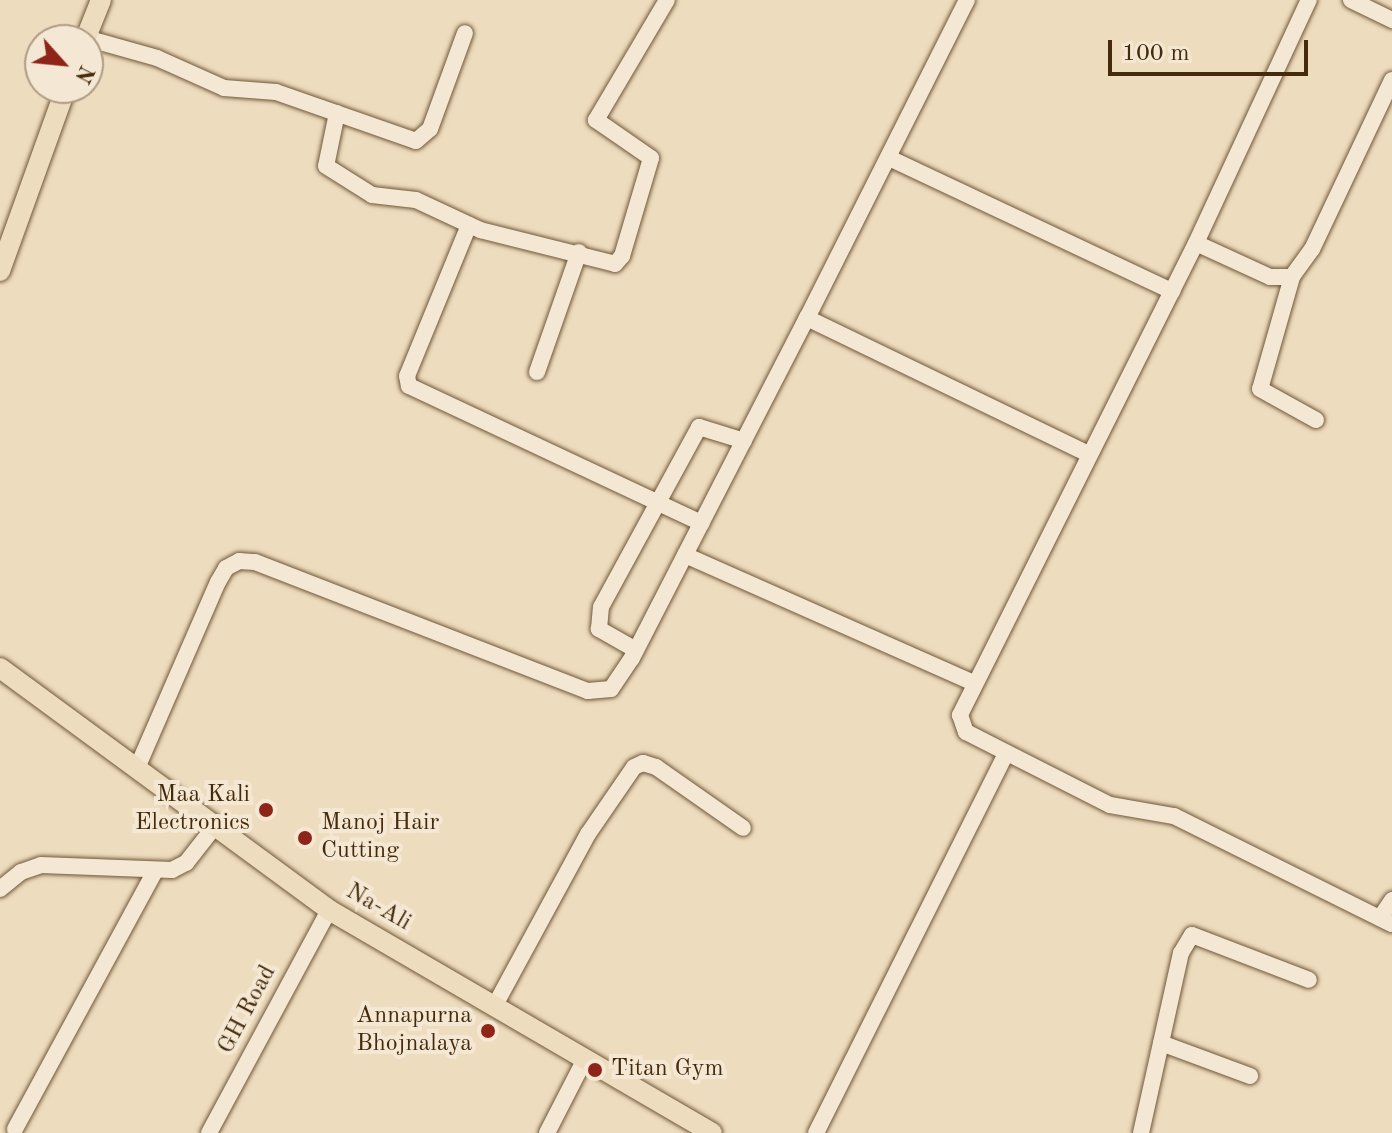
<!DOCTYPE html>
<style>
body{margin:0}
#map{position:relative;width:1392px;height:1133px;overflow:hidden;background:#eedcbe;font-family:"Old Standard TT",serif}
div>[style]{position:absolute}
.roads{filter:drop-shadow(0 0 2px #6f5738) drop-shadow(0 0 2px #6f5738)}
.minor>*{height:16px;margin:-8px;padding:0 8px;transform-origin:8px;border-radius:8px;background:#f4e8d5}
.major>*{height:20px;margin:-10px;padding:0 10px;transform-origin:10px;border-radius:10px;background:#eedcbe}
.dots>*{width:22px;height:22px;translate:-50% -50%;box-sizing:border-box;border:4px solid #f4e8d5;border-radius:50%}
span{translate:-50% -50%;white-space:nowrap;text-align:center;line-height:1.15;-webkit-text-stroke:8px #f4e8d5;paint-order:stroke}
.poi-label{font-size:24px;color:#452b0b}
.right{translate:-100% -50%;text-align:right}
.left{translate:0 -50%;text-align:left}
.street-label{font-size:24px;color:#452b0b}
.north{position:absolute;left:24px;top:24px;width:80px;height:80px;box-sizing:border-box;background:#f4e8d5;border:2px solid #ae9c84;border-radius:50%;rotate:117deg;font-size:22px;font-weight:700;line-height:32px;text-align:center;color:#452b0b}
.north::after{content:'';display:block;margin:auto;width:28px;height:36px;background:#8f2418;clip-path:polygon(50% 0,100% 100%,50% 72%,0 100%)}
.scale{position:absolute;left:1108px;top:40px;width:200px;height:36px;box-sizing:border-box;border:4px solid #452b0b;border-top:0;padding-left:10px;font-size:24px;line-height:28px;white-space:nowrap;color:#452b0b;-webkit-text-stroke:6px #f4e8d5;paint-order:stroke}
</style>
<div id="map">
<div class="roads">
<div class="minor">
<div style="left:1351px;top:0;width:46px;rotate:26deg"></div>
<div style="left:86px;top:38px;width:74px;rotate:15.7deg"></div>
<div style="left:157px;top:58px;width:73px;rotate:24.1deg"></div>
<div style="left:224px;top:88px;width:52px;rotate:4.4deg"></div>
<div style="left:276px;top:92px;width:148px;rotate:19.3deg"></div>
<div style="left:416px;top:141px;width:18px;rotate:-41deg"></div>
<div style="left:430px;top:129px;width:102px;rotate:-70deg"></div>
<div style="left:1392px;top:80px;width:187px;rotate:115.3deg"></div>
<div style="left:1312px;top:249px;width:34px;rotate:126deg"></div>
<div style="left:1292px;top:277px;width:22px;rotate:180deg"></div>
<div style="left:1270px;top:277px;width:81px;rotate:-155.3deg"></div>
<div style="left:1196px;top:243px;width:528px;rotate:116.57deg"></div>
<div style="left:960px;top:715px;width:18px;rotate:71deg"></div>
<div style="left:966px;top:732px;width:161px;rotate:26.9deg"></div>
<div style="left:1110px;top:805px;width:65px;rotate:9.8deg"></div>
<div style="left:1174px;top:816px;width:243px;rotate:26.4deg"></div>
<div style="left:337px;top:113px;width:54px;rotate:101.7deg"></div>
<div style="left:326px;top:166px;width:54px;rotate:32.2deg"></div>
<div style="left:372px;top:195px;width:44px;rotate:6.5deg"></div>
<div style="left:416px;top:200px;width:71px;rotate:25.1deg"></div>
<div style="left:480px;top:230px;width:139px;rotate:14.1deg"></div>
<div style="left:615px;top:264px;width:11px;rotate:-49deg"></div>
<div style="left:622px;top:256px;width:102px;rotate:-73.5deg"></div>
<div style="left:651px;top:158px;width:67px;rotate:-145.4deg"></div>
<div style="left:596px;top:120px;width:139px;rotate:-59.4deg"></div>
<div style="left:889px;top:158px;width:313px;rotate:25.2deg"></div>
<div style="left:469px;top:225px;width:163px;rotate:112.3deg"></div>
<div style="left:407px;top:376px;width:10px;rotate:79deg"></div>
<div style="left:409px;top:386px;width:323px;rotate:25.1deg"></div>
<div style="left:1196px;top:243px;width:268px;rotate:-65.1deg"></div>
<div style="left:1292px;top:277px;width:116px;rotate:105.9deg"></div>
<div style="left:1260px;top:389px;width:64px;rotate:29deg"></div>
<div style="left:807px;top:318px;width:356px;rotate:-63.3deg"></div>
<div style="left:537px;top:372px;width:127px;rotate:-70.7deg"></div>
<div style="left:685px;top:555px;width:314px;rotate:23.9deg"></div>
<div style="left:636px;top:650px;width:43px;rotate:-150.4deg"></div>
<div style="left:599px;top:629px;width:22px;rotate:-85deg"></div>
<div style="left:601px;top:607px;width:205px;rotate:-61.4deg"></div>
<div style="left:699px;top:427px;width:47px;rotate:17.3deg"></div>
<div style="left:137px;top:768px;width:203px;rotate:-66.5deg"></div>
<div style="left:218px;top:582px;width:16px;rotate:-60deg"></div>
<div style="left:226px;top:568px;width:15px;rotate:-28deg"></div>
<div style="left:239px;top:561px;width:16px;rotate:4deg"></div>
<div style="left:255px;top:562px;width:357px;rotate:21.2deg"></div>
<div style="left:588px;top:691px;width:23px;rotate:-5deg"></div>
<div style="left:611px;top:689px;width:37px;rotate:-56deg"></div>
<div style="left:632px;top:658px;width:382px;rotate:-62.8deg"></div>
<div style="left:807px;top:318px;width:312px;rotate:25.8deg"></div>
<div style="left:0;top:889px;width:27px;rotate:-39deg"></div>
<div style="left:21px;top:872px;width:21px;rotate:-19deg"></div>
<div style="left:41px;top:865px;width:131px;rotate:2.2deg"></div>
<div style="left:172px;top:870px;width:16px;rotate:-27deg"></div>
<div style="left:186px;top:863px;width:47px;rotate:-51.9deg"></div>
<div style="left:1380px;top:918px;width:22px;rotate:-56deg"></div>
<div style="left:494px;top:1007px;width:197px;rotate:-61.5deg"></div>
<div style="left:588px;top:834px;width:81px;rotate:-55.5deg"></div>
<div style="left:634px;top:767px;width:10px;rotate:-24deg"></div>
<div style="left:643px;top:763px;width:14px;rotate:17deg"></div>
<div style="left:656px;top:767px;width:106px;rotate:35deg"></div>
<div style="left:1161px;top:1043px;width:95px;rotate:20.3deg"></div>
<div style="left:15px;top:1129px;width:294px;rotate:-61.5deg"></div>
<div style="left:209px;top:1133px;width:253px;rotate:-61.7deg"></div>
<div style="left:547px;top:1133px;width:83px;rotate:-62.8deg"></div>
<div style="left:816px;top:1133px;width:424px;rotate:-63.4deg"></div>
<div style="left:1141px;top:1133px;width:184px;rotate:-77.5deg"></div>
<div style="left:1181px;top:953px;width:21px;rotate:-59deg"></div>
<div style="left:1192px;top:935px;width:125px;rotate:21deg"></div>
</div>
<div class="major">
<div style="left:85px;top:40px;width:43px;rotate:-68.2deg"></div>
<div style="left:0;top:271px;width:195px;rotate:-70.2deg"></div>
<div style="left:0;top:668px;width:408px;rotate:36.3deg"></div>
<div style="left:329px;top:910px;width:443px;rotate:30.2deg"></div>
</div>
</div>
<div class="dots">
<div style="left:266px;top:810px;background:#8f2418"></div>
<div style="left:305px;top:838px;background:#8f2418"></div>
<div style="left:488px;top:1031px;background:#8f2418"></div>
<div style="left:595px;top:1070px;background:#8f2418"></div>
</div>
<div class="poi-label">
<span class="right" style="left:250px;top:810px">Maa Kali<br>Electronics</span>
<span class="left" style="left:321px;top:838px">Manoj Hair<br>Cutting</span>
<span class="right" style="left:472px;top:1031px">Annapurna<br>Bhojnalaya</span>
<span class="left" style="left:611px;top:1070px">Titan Gym</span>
</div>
<div class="street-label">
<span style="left:378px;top:908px;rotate:30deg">Na-Ali</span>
<span style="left:248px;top:1010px;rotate:-62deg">GH Road</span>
</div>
<div class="north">N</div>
<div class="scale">100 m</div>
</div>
